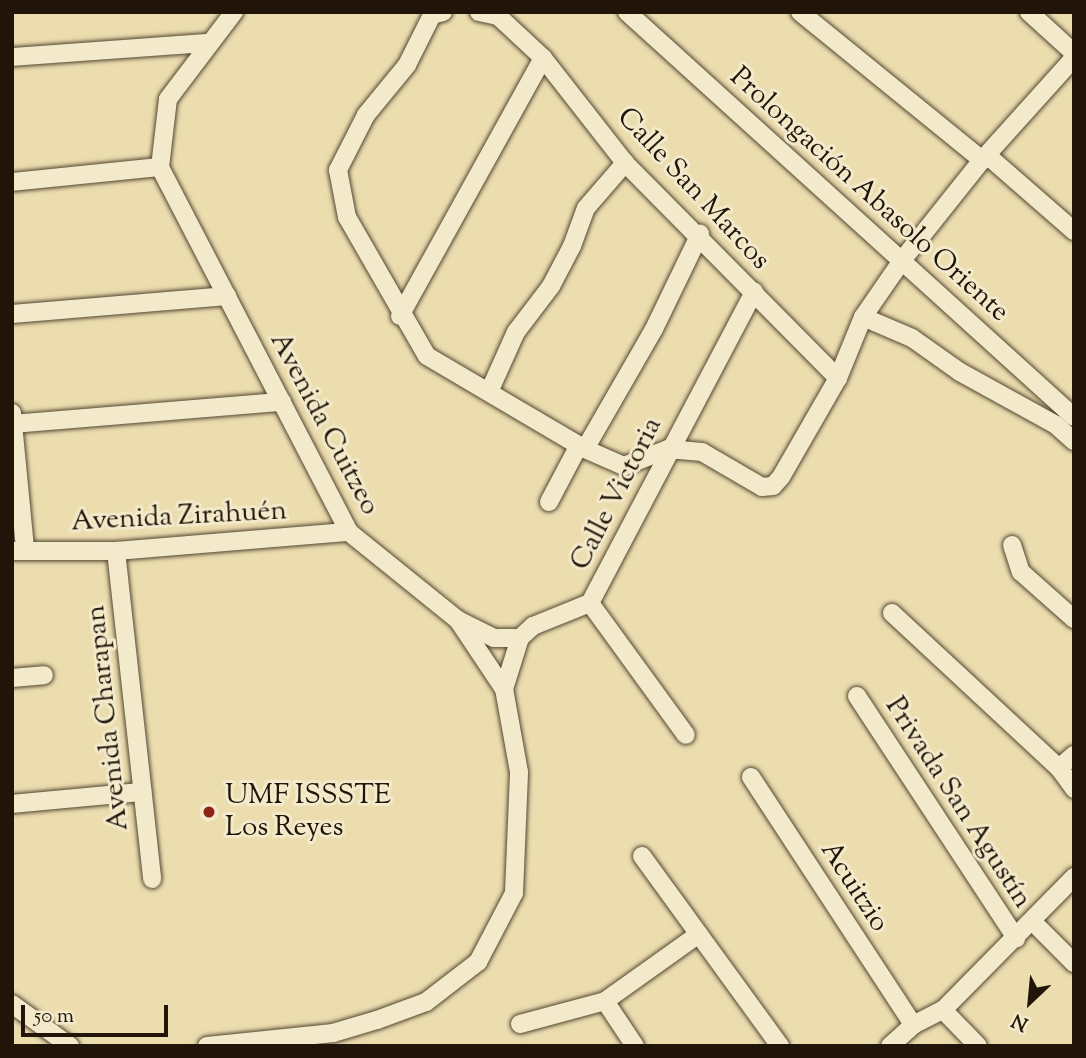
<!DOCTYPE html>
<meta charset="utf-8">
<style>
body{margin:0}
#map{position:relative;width:1086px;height:1058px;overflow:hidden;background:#ecddaf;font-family:"Sorts Mill Goudy",serif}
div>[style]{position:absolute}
.roads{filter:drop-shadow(0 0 2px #534732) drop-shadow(0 0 2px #534732)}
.street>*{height:18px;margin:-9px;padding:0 9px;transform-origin:9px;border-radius:9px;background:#f3e9cb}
.dots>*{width:19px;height:19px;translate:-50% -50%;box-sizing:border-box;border:4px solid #f3e9cb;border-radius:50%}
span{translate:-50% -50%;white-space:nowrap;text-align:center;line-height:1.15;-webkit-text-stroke:6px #f3e9cb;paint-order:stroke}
.street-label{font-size:28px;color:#201508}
.poi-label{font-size:28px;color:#201508}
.left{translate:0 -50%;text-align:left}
.frame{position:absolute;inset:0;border:14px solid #201508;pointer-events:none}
.north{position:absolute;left:995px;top:967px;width:70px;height:70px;-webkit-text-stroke:5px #f3e9cb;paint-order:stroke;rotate:206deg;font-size:19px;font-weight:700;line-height:28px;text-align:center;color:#201508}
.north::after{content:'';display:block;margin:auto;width:24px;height:32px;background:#201508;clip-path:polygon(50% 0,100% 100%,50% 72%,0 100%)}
.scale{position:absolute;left:21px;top:1005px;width:147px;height:32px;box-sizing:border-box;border:4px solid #201508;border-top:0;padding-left:9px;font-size:21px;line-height:24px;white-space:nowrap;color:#201508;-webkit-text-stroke:5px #f3e9cb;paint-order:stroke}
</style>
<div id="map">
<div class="roads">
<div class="street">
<div style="left:443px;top:12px;width:11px;rotate:165deg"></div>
<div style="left:432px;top:15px;width:56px;rotate:116.6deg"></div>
<div style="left:407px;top:65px;width:65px;rotate:129.4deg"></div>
<div style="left:366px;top:115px;width:62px;rotate:117deg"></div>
<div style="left:338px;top:170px;width:48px;rotate:79.2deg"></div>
<div style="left:347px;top:217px;width:160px;rotate:60.1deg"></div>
<div style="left:427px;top:356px;width:183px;rotate:30.5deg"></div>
<div style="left:585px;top:449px;width:43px;rotate:23.6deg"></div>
<div style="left:624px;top:466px;width:47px;rotate:-21.1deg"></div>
<div style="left:668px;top:449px;width:34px;rotate:5deg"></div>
<div style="left:702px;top:452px;width:69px;rotate:30.3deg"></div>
<div style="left:762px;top:487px;width:11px;rotate:-5deg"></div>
<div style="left:773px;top:486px;width:12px;rotate:-48deg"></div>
<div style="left:781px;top:477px;width:114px;rotate:-60.1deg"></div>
<div style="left:838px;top:378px;width:66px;rotate:-67.7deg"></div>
<div style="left:863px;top:317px;width:70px;rotate:-55.4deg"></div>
<div style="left:903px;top:259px;width:127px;rotate:-51.4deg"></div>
<div style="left:982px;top:160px;width:137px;rotate:-48deg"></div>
<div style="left:479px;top:12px;width:19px;rotate:12deg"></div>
<div style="left:498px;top:16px;width:62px;rotate:43deg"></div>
<div style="left:543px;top:58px;width:133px;rotate:52deg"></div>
<div style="left:625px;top:163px;width:303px;rotate:45.3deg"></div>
<div style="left:627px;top:12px;width:603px;rotate:42.18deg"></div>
<div style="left:800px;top:12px;width:235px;rotate:39.1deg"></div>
<div style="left:1029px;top:12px;width:61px;rotate:42.3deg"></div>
<div style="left:12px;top:57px;width:196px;rotate:-4.1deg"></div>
<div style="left:988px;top:156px;width:114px;rotate:41.1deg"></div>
<div style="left:12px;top:182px;width:149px;rotate:-5.8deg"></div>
<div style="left:12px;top:314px;width:216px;rotate:-4.8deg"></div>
<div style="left:400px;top:316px;width:295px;rotate:-61deg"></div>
<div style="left:863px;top:317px;width:53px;rotate:23.2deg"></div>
<div style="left:912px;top:338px;width:59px;rotate:35.3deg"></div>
<div style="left:960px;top:372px;width:110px;rotate:28.9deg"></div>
<div style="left:1056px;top:425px;width:24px;rotate:42deg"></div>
<div style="left:489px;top:392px;width:66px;rotate:-65.8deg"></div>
<div style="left:516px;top:332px;width:58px;rotate:-52.7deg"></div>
<div style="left:551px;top:286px;width:45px;rotate:-62.3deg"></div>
<div style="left:572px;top:246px;width:40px;rotate:-69.8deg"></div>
<div style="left:586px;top:208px;width:60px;rotate:-49.1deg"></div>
<div style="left:12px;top:413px;width:137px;rotate:84.5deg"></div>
<div style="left:12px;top:424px;width:271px;rotate:-4.7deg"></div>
<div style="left:585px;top:449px;width:138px;rotate:-60.1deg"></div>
<div style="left:654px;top:329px;width:106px;rotate:-64.2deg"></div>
<div style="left:549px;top:502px;width:64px;rotate:-62.2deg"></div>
<div style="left:1012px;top:545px;width:28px;rotate:72deg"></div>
<div style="left:1021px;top:572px;width:71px;rotate:41.6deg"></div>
<div style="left:12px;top:551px;width:104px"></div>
<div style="left:116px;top:551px;width:234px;rotate:-4.7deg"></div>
<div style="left:116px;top:551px;width:330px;rotate:83.7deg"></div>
<div style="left:590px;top:603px;width:163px;rotate:54deg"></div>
<div style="left:892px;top:613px;width:228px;rotate:42.9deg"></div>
<div style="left:1059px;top:768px;width:26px;rotate:54deg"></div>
<div style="left:458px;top:620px;width:40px;rotate:26.6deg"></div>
<div style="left:494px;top:638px;width:26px"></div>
<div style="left:12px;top:678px;width:32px;rotate:-5deg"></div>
<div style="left:504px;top:689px;width:53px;rotate:-72.6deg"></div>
<div style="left:520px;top:638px;width:18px;rotate:-43deg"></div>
<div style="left:533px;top:626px;width:61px;rotate:-22deg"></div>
<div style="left:590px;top:603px;width:352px;rotate:-62.2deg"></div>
<div style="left:857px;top:696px;width:290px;rotate:56.7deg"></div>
<div style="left:1059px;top:768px;width:20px;rotate:-41deg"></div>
<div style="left:751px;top:777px;width:296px;rotate:56.8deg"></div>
<div style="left:12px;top:804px;width:131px;rotate:-5.3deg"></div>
<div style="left:642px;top:856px;width:235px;rotate:54deg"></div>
<div style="left:1033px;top:922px;width:58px;rotate:45deg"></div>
<div style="left:605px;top:1001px;width:54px;rotate:56.3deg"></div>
<div style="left:12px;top:1004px;width:72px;rotate:35.9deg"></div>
<div style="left:943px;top:1010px;width:50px;rotate:45.8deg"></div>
<div style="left:520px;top:1024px;width:88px;rotate:-15.1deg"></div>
<div style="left:605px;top:1001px;width:115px;rotate:-35.5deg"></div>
<div style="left:207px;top:1046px;width:127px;rotate:-5.9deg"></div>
<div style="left:333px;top:1033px;width:46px;rotate:-16.5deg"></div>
<div style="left:377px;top:1020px;width:52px;rotate:-20.2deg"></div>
<div style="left:426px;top:1002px;width:66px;rotate:-37.6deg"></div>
<div style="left:478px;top:962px;width:78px;rotate:-62.4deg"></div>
<div style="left:514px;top:893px;width:121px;rotate:-87.6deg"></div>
<div style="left:519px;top:772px;width:84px;rotate:-100.2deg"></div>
<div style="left:504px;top:689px;width:83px;rotate:-123.7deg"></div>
<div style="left:458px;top:620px;width:140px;rotate:-141.1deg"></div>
<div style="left:349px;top:532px;width:411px;rotate:-117.4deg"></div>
<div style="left:160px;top:167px;width:68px;rotate:-83.3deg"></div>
<div style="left:168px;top:99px;width:109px;rotate:-52.8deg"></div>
<div style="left:890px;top:1046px;width:31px;rotate:-42deg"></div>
<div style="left:913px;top:1025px;width:34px;rotate:-27deg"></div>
<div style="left:943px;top:1010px;width:187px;rotate:-45.4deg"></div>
</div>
</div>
<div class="dots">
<div style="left:209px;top:812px;background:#8f2418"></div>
</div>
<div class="street-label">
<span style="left:693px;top:189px;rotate:47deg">Calle San Marcos</span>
<span style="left:869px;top:195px;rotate:42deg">Prolongación Abasolo Oriente</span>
<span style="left:324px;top:424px;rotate:62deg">Avenida Cuitzeo</span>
<span style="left:617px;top:494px;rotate:-63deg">Calle Victoria</span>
<span style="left:179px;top:517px;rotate:-3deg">Avenida Zirahuén</span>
<span style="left:108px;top:718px;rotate:-96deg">Avenida Charapan</span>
<span style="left:958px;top:803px;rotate:57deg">Privada San Agustín</span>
<span style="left:854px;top:887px;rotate:57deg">Acuitzio</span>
</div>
<div class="poi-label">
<span class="left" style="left:225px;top:812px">UMF ISSSTE<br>Los Reyes</span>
</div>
<div class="frame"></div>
<div class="north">N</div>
<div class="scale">50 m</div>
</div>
